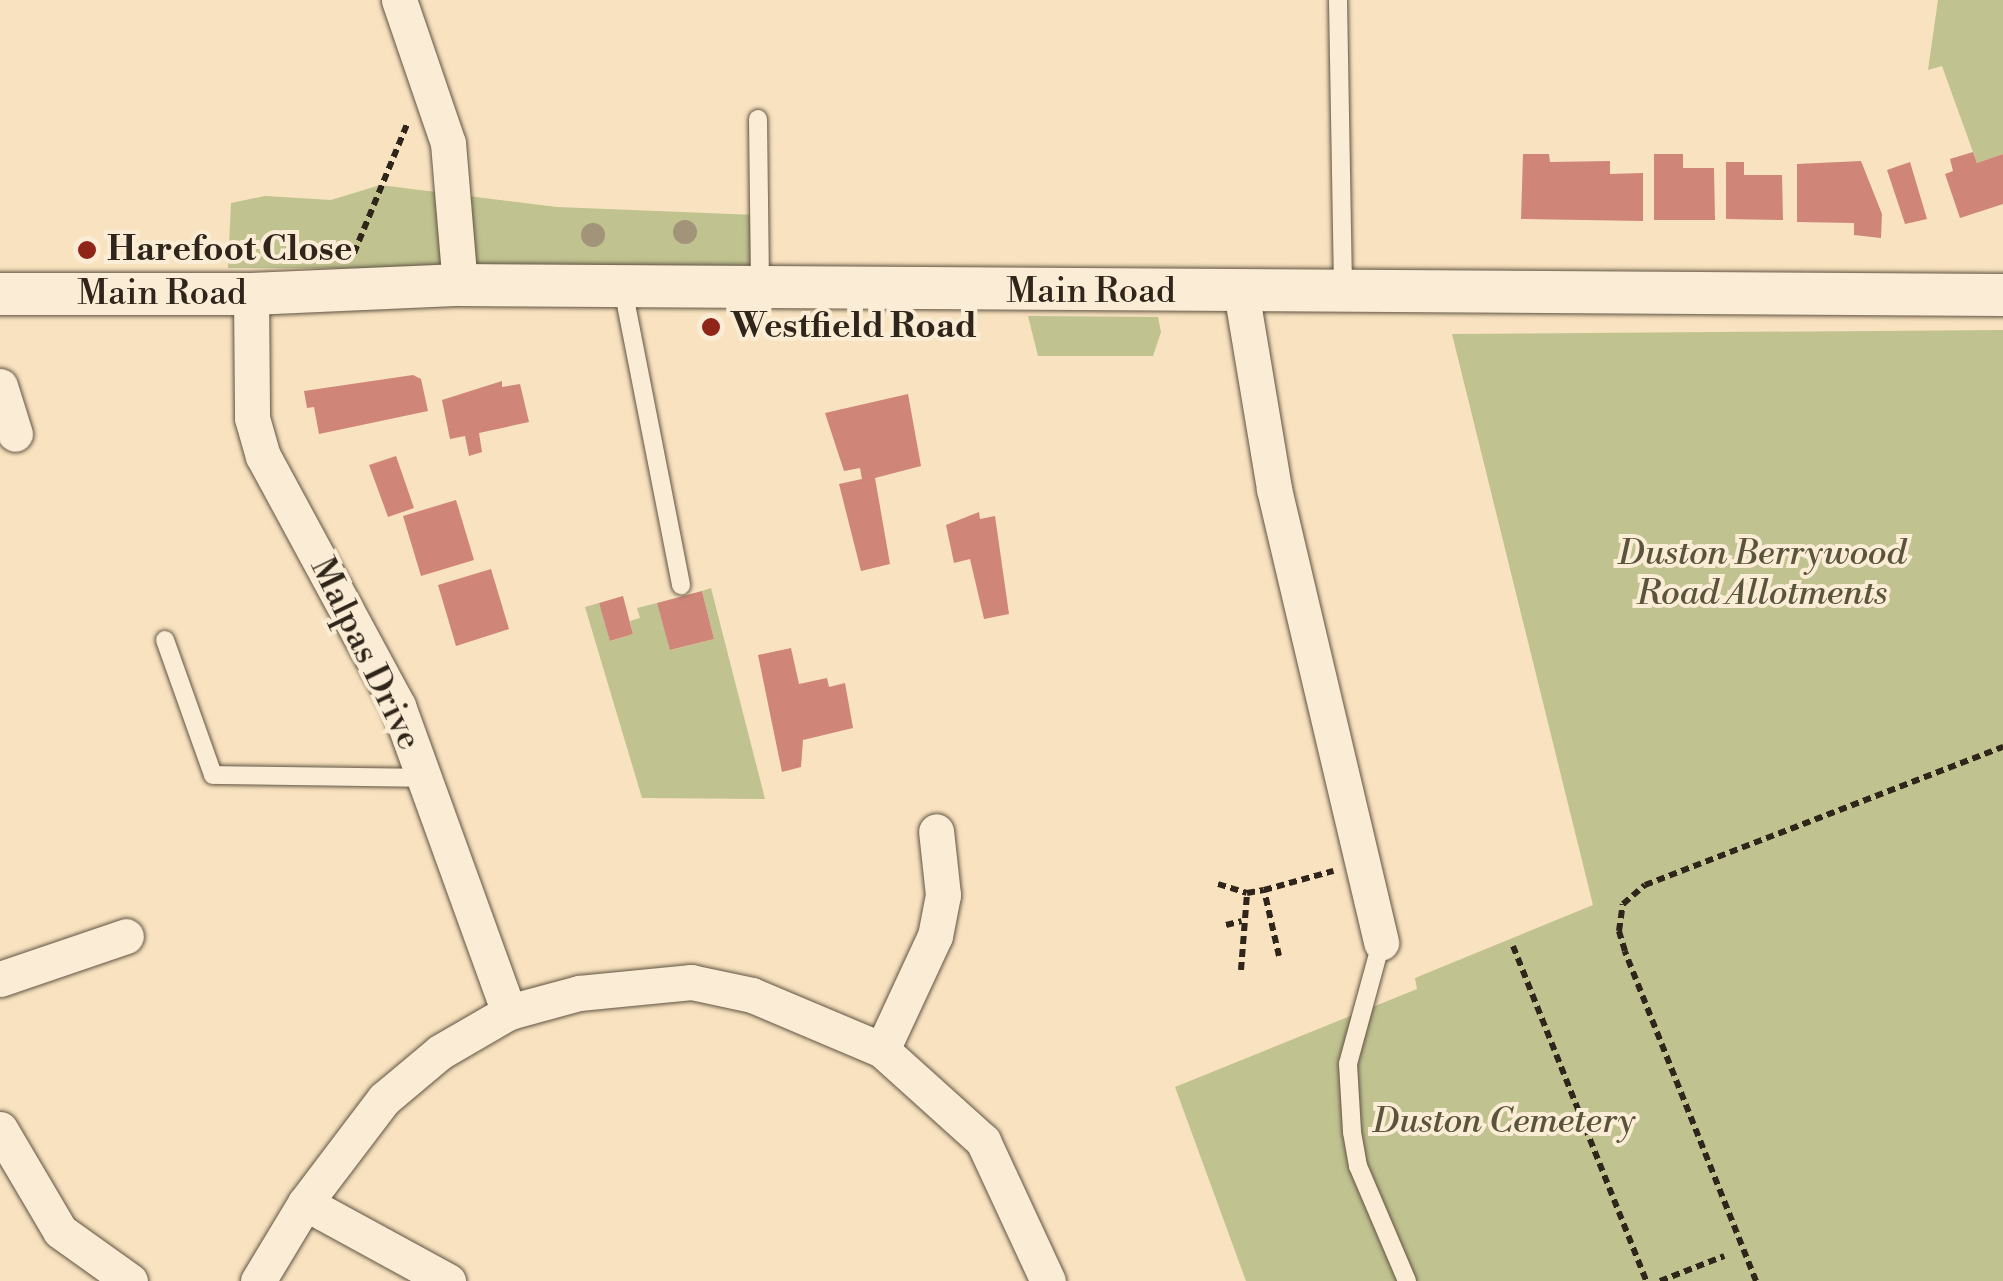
<!DOCTYPE html>
<style>
body{margin:0}
#map{position:relative;width:2003px;height:1281px;overflow:hidden;background:#f8e2bf;font-family:"Libre Bodoni",serif}
div>[style]{position:absolute}
.green>*{inset:0;background:#c0c290}
.building>*{inset:0;background:#cf8578}
.path>*{height:6px;margin-top:-3px;transform-origin:0;background:repeating-linear-gradient(90deg,#2f251a 0 8px,transparent 0 13px)}
.roads{filter:drop-shadow(0 0 2px #615443) drop-shadow(0 0 2px #615443)}
.service>*{height:18px;margin:-9px;padding:0 9px;transform-origin:9px;border-radius:9px;background:#faecd5}
.minor>*{height:35px;margin:-17.5px;padding:0 17.5px;transform-origin:17.5px;border-radius:17.5px;background:#faecd5}
.tertiary>*{height:42px;margin:-21px;padding:0 21px;transform-origin:21px;border-radius:21px;background:#faecd5}
.trees>*{width:24px;height:24px;margin:-12px;border-radius:50%;background:#a19478}
.dots>*{width:28px;height:28px;translate:-50% -50%;box-sizing:border-box;border:5px solid #faecd5;border-radius:50%}
span{translate:-50% -50%;white-space:nowrap;text-align:center;line-height:1.15;-webkit-text-stroke:8px #faecd5;paint-order:stroke}
.poi-label{font-size:35px;color:#2f251a;font-weight:700}
.left{translate:0 -50%;text-align:left}
.street-label{font-size:35px;color:#2f251a}
.park-label{font-size:35px;color:#5a543d;font-style:italic}
</style>
<div id="map">
<div class="green">
<div style="clip-path:polygon(1938px 0,2003px 0,2003px 154px,1977px 163px,1942px 66px,1928px 70px)"></div>
<div style="clip-path:polygon(380px 185px,557px 207px,756px 215px,760px 270px,228px 268px,231px 203px,265px 196px,331px 200px)"></div>
<div style="clip-path:polygon(1028px 316px,1158px 317px,1161px 332px,1153px 356px,1038px 356px)"></div>
<div style="clip-path:polygon(2003px 330px,2003px 1281px,1246px 1281px,1175px 1087px,1417px 989px,1415px 978px,1593px 905px,1452px 334px)"></div>
<div style="clip-path:polygon(711px 588px,765px 799px,642px 798px,585px 607px,599px 603px,611px 641px,633px 634px,630px 621px,640px 618px,637px 608px,657px 603px,671px 650px,714px 639px,702px 591px)"></div>
</div>
<div class="building">
<div style="clip-path:polygon(1973px 152px,1977px 163px,2003px 154px,2003px 204px,1960px 218px,1945px 174px,1953px 171px,1950px 159px)"></div>
<div style="clip-path:polygon(1523px 154px,1549px 154px,1550px 162px,1610px 161px,1610px 174px,1643px 173px,1643px 221px,1521px 219px)"></div>
<div style="clip-path:polygon(1654px 154px,1683px 154px,1683px 168px,1714px 168px,1715px 220px,1654px 220px)"></div>
<div style="clip-path:polygon(1861px 161px,1882px 214px,1881px 238px,1854px 235px,1854px 223px,1797px 222px,1797px 164px)"></div>
<div style="clip-path:polygon(1726px 162px,1744px 162px,1744px 175px,1782px 175px,1783px 220px,1726px 219px)"></div>
<div style="clip-path:polygon(1910px 162px,1927px 219px,1905px 224px,1887px 170px)"></div>
<div style="clip-path:polygon(413px 375px,421px 379px,428px 411px,319px 434px,314px 407px,307px 408px,304px 391px)"></div>
<div style="clip-path:polygon(502px 381px,502px 387px,520px 384px,529px 422px,479px 433px,482px 452px,469px 456px,465px 436px,450px 439px,442px 400px)"></div>
<div style="clip-path:polygon(908px 394px,921px 466px,875px 478px,890px 564px,861px 571px,839px 484px,862px 479px,860px 468px,844px 471px,825px 413px)"></div>
<div style="clip-path:polygon(396px 456px,414px 508px,388px 517px,369px 465px)"></div>
<div style="clip-path:polygon(456px 500px,474px 560px,421px 576px,403px 516px)"></div>
<div style="clip-path:polygon(979px 512px,980px 519px,995px 516px,1009px 614px,984px 619px,970px 559px,954px 563px,946px 525px)"></div>
<div style="clip-path:polygon(491px 569px,509px 629px,456px 646px,438px 585px)"></div>
<div style="clip-path:polygon(702px 591px,714px 639px,670px 650px,657px 603px)"></div>
<div style="clip-path:polygon(623px 596px,633px 634px,610px 641px,599px 603px)"></div>
<div style="clip-path:polygon(791px 648px,799px 684px,827px 678px,829px 687px,845px 683px,853px 728px,803px 740px,801px 767px,782px 772px,758px 655px)"></div>
</div>
<div class="path">
<div style="left:354px;top:253px;width:142px;rotate:-67.6deg"></div>
<div style="left:1218px;top:884px;width:30px;rotate:17deg"></div>
<div style="left:1226px;top:925px;width:16px;rotate:-14deg"></div>
<div style="left:1513px;top:946px;width:360px;rotate:68.3deg"></div>
<div style="left:1279px;top:956px;width:68px;rotate:-102.8deg"></div>
<div style="left:1264px;top:890px;width:72px;rotate:-15.4deg"></div>
<div style="left:1241px;top:970px;width:77px;rotate:-85.5deg"></div>
<div style="left:1247px;top:893px;width:17px;rotate:-10deg"></div>
<div style="left:1660px;top:1281px;width:69px;rotate:-21.3deg"></div>
<div style="left:1756px;top:1281px;width:355px;rotate:-111.7deg"></div>
<div style="left:1625px;top:951px;width:21px;rotate:-107deg"></div>
<div style="left:1619px;top:931px;width:27px;rotate:-82deg"></div>
<div style="left:1623px;top:904px;width:29px;rotate:-41deg"></div>
<div style="left:1645px;top:885px;width:384px;rotate:-21.1deg"></div>
</div>
<div class="roads">
<div class="service">
<div style="left:1338px;top:0;width:292px;rotate:89deg"></div>
<div style="left:758px;top:119px;width:170px;rotate:89.3deg"></div>
<div style="left:623px;top:289px;width:302px;rotate:78.9deg"></div>
<div style="left:165px;top:640px;width:143px;rotate:70.4deg"></div>
<div style="left:213px;top:775px;width:212px;rotate:0.8deg"></div>
<div style="left:1381px;top:943px;width:125px;rotate:105.3deg"></div>
<div style="left:1348px;top:1064px;width:68px;rotate:86.6deg"></div>
<div style="left:1352px;top:1132px;width:35px;rotate:80deg"></div>
<div style="left:1358px;top:1166px;width:125px;rotate:66.9deg"></div>
</div>
<div class="minor">
<div style="left:399px;top:0;width:151px;rotate:71.1deg"></div>
<div style="left:448px;top:143px;width:143px;rotate:85.2deg"></div>
<div style="left:1241px;top:291px;width:201px;rotate:80.5deg"></div>
<div style="left:1274px;top:489px;width:466px;rotate:76.7deg"></div>
<div style="left:251px;top:294px;width:124px;rotate:89.5deg"></div>
<div style="left:252px;top:418px;width:40px;rotate:74deg"></div>
<div style="left:263px;top:456px;width:284px;rotate:61.6deg"></div>
<div style="left:398px;top:706px;width:326px;rotate:70.1deg"></div>
<div style="left:0;top:386px;width:50px;rotate:72.6deg"></div>
<div style="left:0;top:979px;width:133px;rotate:-18.8deg"></div>
<div style="left:882px;top:1050px;width:126px;rotate:-65.1deg"></div>
<div style="left:935px;top:936px;width:42px;rotate:-79deg"></div>
<div style="left:943px;top:895px;width:64px;rotate:-96.2deg"></div>
<div style="left:0;top:1129px;width:118px;rotate:59.5deg"></div>
<div style="left:60px;top:1231px;width:86px;rotate:35.5deg"></div>
<div style="left:305px;top:1203px;width:163px;rotate:28.6deg"></div>
<div style="left:258px;top:1281px;width:91px;rotate:-58.9deg"></div>
<div style="left:305px;top:1203px;width:131px;rotate:-52.8deg"></div>
<div style="left:384px;top:1099px;width:73px;rotate:-40deg"></div>
<div style="left:440px;top:1052px;width:80px;rotate:-30.1deg"></div>
<div style="left:509px;top:1012px;width:73px;rotate:-15.2deg"></div>
<div style="left:579px;top:993px;width:113px;rotate:-5.6deg"></div>
<div style="left:691px;top:982px;width:62px;rotate:12deg"></div>
<div style="left:752px;top:995px;width:141px;rotate:22.9deg"></div>
<div style="left:882px;top:1050px;width:136px;rotate:42deg"></div>
<div style="left:983px;top:1141px;width:154px;rotate:65.1deg"></div>
</div>
<div class="tertiary">
<div style="left:0;top:294px;width:251px"></div>
<div style="left:251px;top:294px;width:209px;rotate:-2.5deg"></div>
<div style="left:460px;top:285px;width:1543px;rotate:0.37deg"></div>
</div>
</div>
<div class="trees">
<div style="left:685px;top:232px"></div>
<div style="left:593px;top:235px"></div>
</div>
<div class="dots">
<div style="left:87px;top:250px;background:#8f2418"></div>
<div style="left:711px;top:327px;background:#8f2418"></div>
</div>
<div class="poi-label">
<span class="left" style="left:107px;top:250px">Harefoot Close</span>
<span class="left" style="left:731px;top:327px">Westfield Road</span>
</div>
<div class="street-label">
<span style="left:1091px;top:292px">Main Road</span>
<span style="left:162px;top:294px">Main Road</span>
<span style="left:365px;top:654px;rotate:64deg">Malpas Drive</span>
</div>
<div class="park-label">
<span style="left:1762px;top:574px">Duston Berrywood<br>Road Allotments</span>
<span style="left:1504px;top:1122px">Duston Cemetery</span>
</div>
</div>
